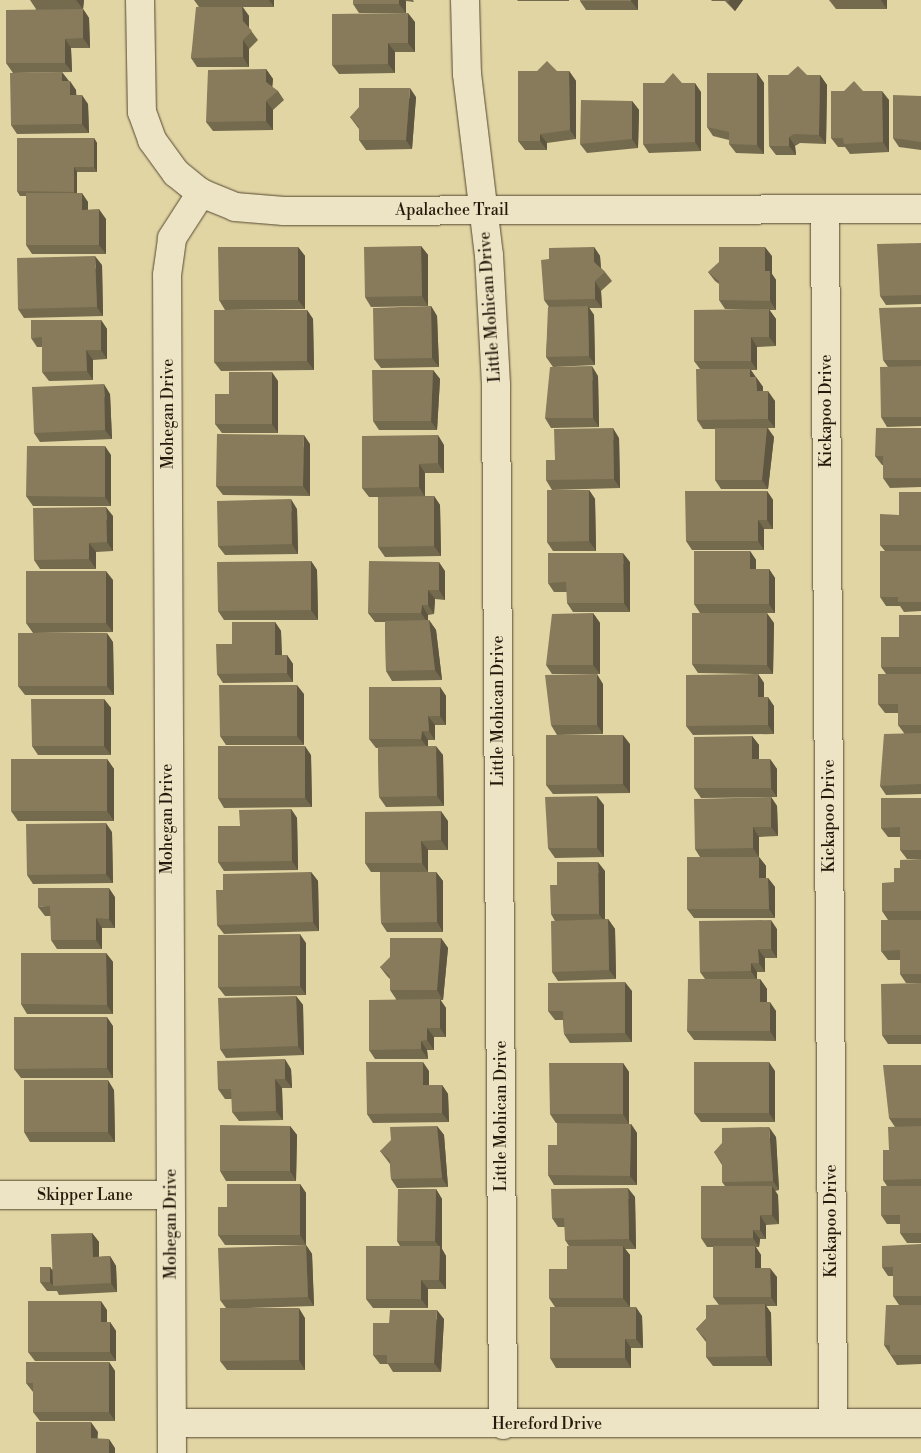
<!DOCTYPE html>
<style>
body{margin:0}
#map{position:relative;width:921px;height:1453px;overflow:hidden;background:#e2d5a4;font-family:"Libre Bodoni",serif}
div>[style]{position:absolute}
.roads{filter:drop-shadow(0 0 1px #544831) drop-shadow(0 0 1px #544831)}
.minor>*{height:28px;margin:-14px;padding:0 14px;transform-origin:14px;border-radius:14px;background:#ece4c4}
.wall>*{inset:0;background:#746a4e}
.shaded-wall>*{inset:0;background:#5e5640}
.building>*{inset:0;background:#877b5b}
span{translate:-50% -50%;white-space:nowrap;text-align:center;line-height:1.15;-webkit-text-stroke:4.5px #ece4c4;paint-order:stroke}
.street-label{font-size:16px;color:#25190b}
</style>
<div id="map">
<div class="roads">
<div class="minor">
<div style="left:140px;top:0;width:112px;rotate:89deg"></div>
<div style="left:142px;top:112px;width:30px;rotate:70deg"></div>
<div style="left:152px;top:140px;width:41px;rotate:54deg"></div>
<div style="left:176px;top:173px;width:32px;rotate:39deg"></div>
<div style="left:201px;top:193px;width:37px;rotate:22deg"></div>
<div style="left:235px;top:207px;width:49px;rotate:4.7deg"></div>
<div style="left:284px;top:211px;width:637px;rotate:-0.18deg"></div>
<div style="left:465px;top:0;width:74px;rotate:88.5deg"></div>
<div style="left:467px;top:74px;width:182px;rotate:83.1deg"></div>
<div style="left:489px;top:255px;width:131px;rotate:86.9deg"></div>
<div style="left:496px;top:386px;width:1039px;rotate:89.61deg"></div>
<div style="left:825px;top:210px;width:1213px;rotate:89.62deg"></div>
<div style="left:0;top:1195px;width:170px"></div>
<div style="left:172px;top:1423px;width:749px"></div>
<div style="left:172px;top:1453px;width:1178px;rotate:-90.24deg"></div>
<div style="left:167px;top:275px;width:37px;rotate:-82deg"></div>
<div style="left:172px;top:238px;width:54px;rotate:-57.2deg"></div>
</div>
</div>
<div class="wall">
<div style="clip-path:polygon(30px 0,84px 0,83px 9px,89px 18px,90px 48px,71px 48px,72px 72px,13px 73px,6px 63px,36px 9px)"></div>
<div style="clip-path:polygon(194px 0,274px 0,274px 7px,243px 7px,249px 16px,249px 28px,258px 40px,249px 49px,249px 67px,197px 67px,191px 58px,199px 7px)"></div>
<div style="clip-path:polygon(353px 0,413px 0,414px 2px,406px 1px,406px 13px,359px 13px,353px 4px)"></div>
<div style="clip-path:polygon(517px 0,569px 0,569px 1px,518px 1px)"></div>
<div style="clip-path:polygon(638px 0,638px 10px,586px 10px,580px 1px)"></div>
<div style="clip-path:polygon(711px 0,753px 0,743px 0,735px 11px,725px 1px,712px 1px)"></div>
<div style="clip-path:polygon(829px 0,887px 0,887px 9px,836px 9px)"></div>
<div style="clip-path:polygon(415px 22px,415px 52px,395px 52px,395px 73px,339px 74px,332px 65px)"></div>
<div style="clip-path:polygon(266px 69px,273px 79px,272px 87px,278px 91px,284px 100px,273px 110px,273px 130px,213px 131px,206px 122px)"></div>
<div style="clip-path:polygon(557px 71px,569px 71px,576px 81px,576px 139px,547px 143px,547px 150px,525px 150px,518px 141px)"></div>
<div style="clip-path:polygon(757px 73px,764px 83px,764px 154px,736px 153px,729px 144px,729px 140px,713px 136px,707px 127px)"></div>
<div style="clip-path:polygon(807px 75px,820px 75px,827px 85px,826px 144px,800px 143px,795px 146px,796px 155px,776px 155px,769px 146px)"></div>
<div style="clip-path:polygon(68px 81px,76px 90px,76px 95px,88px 104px,89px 133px,17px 134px,11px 125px)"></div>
<div style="clip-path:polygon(682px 83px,701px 92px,701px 151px,649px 153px,643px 144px)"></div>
<div style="clip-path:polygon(863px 91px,889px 100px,889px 152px,850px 154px,845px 147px,838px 147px,831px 138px)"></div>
<div style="clip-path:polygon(921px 96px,921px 150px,899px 147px,893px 138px)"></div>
<div style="clip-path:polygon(416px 97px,412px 149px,366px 150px,359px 140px,359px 129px,350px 117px)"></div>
<div style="clip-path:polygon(632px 101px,639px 110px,638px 148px,587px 153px,580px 144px)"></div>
<div style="clip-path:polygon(94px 138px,97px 143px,97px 172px,77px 172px,77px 193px,88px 202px,88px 210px,106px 219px,106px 254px,32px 254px,26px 245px,26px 196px,20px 196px,17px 191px)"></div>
<div style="clip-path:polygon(921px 243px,921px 304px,886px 305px,880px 296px)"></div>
<div style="clip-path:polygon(421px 246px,428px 255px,428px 306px,371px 307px,365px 297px)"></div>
<div style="clip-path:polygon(298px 247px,305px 256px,305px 309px,225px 310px,219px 300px)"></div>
<div style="clip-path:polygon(594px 247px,600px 256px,601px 268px,605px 272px,612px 281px,601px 291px,602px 308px,589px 308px,594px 315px,595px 365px,553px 367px,546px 357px,549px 307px,544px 300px,549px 259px)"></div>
<div style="clip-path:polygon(772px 256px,772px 274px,776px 280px,776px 310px,769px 310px,776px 319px,776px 346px,757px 347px,757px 370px,751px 370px,763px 387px,763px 391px,775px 401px,775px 428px,768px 428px,774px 437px,768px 489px,721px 489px,715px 480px,715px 429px,703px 429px,697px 420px,700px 369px,694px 361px,751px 310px,725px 309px,719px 300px,719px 284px,715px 281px,708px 272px)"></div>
<div style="clip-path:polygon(102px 265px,103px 316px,24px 318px,18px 309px)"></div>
<div style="clip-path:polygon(431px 306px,437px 316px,439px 367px,381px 368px,374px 359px)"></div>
<div style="clip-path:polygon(921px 307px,921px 426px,887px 427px,881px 417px,888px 367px,883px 360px)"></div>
<div style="clip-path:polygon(307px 310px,313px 319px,314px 370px,221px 371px,214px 362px)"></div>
<div style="clip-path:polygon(101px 320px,107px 329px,107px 359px,93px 360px,93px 380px,49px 381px,42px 372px,42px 347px,37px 347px,31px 338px)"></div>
<div style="clip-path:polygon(433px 370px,440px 379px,437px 430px,379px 430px,373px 421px)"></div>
<div style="clip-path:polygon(598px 376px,599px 427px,551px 428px,545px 418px)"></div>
<div style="clip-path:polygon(278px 381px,278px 433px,222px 433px,215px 424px,229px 394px)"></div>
<div style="clip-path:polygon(110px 394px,112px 439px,40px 442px,34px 433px)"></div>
<div style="clip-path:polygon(921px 428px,921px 487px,890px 488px,883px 478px,883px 465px,882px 465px,875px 456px)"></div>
<div style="clip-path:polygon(619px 438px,620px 488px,552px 490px,546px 480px,555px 460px)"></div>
<div style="clip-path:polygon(310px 444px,310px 496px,223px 495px,216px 486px)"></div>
<div style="clip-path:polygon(444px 445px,444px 473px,425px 473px,425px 496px,434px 496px,440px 505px,441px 556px,385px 557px,378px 547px,378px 497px,369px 497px,362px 488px)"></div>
<div style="clip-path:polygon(111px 455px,111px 506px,33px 506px,26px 496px)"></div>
<div style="clip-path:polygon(589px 490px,595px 499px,596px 551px,553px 551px,547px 542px)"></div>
<div style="clip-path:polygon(767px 491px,773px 500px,773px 529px,764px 529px,764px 550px,692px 550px,686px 541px)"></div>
<div style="clip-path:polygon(921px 492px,921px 611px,904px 612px,900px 606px,886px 606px,880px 597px,885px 551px,880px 545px,899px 515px)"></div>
<div style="clip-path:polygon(297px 509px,298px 554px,225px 555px,218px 546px)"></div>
<div style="clip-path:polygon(113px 516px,113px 551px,96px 552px,96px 569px,40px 569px,34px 560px)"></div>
<div style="clip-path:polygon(750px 551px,756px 560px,756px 569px,769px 569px,775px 578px,775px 613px,721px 613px,774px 623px,773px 674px,758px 674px,764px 683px,764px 697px,774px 706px,774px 734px,693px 735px,686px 726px,754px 674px,698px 673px,692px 664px,700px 613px,694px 604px)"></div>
<div style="clip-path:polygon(311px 561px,317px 570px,318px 620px,224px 620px,218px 611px)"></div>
<div style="clip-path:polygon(630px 562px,630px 612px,573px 612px,567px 603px,567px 592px,554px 592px,548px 583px)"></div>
<div style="clip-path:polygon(445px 571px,445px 600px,435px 599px,434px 614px,428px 615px,428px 620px,429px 620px,436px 630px,442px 680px,392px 681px,386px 671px,385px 622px,375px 622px,368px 613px)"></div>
<div style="clip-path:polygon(113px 580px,113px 632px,33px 633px,26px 623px)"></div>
<div style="clip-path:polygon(593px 613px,600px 623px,600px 674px,552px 674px,546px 665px)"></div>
<div style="clip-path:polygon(921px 615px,921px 794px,886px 795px,880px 786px,904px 733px,898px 725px,898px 713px,885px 713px,878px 704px,886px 674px,881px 667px,899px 637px)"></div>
<div style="clip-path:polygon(275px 622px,281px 631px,282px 655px,287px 655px,293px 664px,293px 682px,223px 683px,217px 674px,232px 644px)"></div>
<div style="clip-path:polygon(113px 642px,114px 695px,25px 695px,18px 686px)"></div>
<div style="clip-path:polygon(603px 684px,603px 734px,557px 735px,551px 725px)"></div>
<div style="clip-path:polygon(440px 687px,446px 696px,446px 725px,435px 725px,435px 740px,428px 740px,428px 746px,443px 755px,444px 806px,386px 807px,379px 797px,378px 748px,376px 748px,369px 739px)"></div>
<div style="clip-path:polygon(304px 694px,304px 745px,226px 745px,220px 736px)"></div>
<div style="clip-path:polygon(104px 699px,111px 708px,111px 755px,38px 755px,32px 746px)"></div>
<div style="clip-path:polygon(752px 736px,759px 745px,759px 759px,770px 759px,777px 769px,777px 797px,701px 798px,694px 788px)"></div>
<div style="clip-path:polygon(630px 744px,630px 793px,553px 794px,546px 785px)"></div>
<div style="clip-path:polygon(311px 755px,312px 807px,224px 808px,218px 798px)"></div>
<div style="clip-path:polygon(107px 759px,114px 769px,114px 821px,18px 821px,11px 811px)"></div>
<div style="clip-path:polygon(771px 797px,777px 806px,778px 836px,759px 837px,759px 857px,766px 866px,766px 878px,768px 878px,775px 887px,775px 918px,694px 918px,687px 909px,700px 857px,695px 849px)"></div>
<div style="clip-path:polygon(921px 798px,921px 859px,907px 859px,900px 850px,900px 837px,888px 837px,881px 828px)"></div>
<div style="clip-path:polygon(604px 805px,604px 857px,555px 858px,548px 848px)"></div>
<div style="clip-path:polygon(291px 809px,297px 818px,298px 870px,224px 871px,218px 862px,240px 826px)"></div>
<div style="clip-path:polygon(448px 821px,448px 850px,428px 850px,428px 872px,436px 872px,443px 881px,443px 932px,387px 932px,381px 923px,380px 872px,371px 872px,365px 863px)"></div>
<div style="clip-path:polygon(112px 832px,113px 883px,33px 884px,27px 875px)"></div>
<div style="clip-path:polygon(921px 859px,921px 983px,906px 983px,900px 974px,900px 960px,888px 960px,881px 951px,888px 920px,882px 911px,900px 868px)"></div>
<div style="clip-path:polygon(605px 871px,605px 919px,608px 919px,615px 929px,616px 979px,558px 981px,552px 972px,555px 921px,551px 914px,557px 885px)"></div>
<div style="clip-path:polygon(311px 872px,318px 881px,319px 931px,224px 934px,217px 925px,223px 890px)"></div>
<div style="clip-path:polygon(115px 897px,115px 928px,102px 928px,102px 949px,57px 949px,51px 940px,51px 916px,45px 916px,38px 907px)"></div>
<div style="clip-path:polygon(777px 929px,777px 958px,765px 958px,765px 972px,757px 972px,757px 979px,760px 979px,767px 989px,767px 1002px,776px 1011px,776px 1041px,694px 1040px,687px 1031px,705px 979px,700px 972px)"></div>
<div style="clip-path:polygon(441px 938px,448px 948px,443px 1000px,440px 1000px,446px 1008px,446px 1037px,434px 1037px,434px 1050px,427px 1050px,428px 1059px,375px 1059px,369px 1050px,396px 999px,390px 990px,390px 979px,387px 976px,380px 967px)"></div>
<div style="clip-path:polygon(306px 943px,306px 995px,225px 996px,218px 987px)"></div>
<div style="clip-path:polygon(106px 953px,113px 962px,113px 1014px,27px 1014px,21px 1004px)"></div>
<div style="clip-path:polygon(921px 983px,921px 1044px,888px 1044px,882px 1035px)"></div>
<div style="clip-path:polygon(632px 991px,632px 1042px,570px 1043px,564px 1034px,563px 1020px,555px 1020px,548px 1011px)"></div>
<div style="clip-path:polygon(296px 996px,303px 1005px,304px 1055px,226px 1058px,220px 1049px)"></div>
<div style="clip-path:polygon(113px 1026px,113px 1078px,21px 1078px,14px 1069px)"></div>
<div style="clip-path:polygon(623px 1063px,629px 1072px,629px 1124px,631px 1124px,637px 1133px,637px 1185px,554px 1185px,548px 1175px,557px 1145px,557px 1123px,556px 1123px,550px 1114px)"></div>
<div style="clip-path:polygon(921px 1065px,921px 1243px,907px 1243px,900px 1233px,900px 1224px,887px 1224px,881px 1215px,887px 1186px,883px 1180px,895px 1127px,889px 1118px)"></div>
<div style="clip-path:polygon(291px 1069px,292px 1088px,282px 1088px,283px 1120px,239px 1121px,232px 1112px,232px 1099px,225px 1099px,218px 1089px)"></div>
<div style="clip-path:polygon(429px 1071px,429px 1085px,442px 1085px,448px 1094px,449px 1122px,373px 1123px,367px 1114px)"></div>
<div style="clip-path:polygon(775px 1071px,775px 1122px,701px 1122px,694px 1113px)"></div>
<div style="clip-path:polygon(114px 1090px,115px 1142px,30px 1142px,24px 1132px)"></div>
<div style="clip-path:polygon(290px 1126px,297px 1135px,296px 1181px,226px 1181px,220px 1171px)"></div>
<div style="clip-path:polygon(437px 1126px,444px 1135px,448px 1187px,397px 1188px,391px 1179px,390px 1164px,387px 1160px,380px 1151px)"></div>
<div style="clip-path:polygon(776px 1137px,779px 1190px,775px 1191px,778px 1195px,779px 1224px,766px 1225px,766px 1239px,760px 1239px,759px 1247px,756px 1247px,761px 1255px,761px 1268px,777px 1277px,777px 1306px,766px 1306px,771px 1313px,772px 1366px,713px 1366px,706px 1357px,706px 1342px,696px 1329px,719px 1305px,713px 1297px,713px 1247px,707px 1247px,701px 1238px,725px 1186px,722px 1182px,722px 1165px,714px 1152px)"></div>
<div style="clip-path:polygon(300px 1184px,306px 1193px,306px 1245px,225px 1245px,218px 1235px,227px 1207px)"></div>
<div style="clip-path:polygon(436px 1189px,442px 1199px,442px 1249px,446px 1256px,446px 1289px,428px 1289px,428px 1308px,373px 1308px,366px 1299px,400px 1246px,397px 1241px)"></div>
<div style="clip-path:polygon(635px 1197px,636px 1249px,625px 1249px,630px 1255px,630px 1307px,642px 1316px,643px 1348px,631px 1348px,631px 1368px,556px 1368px,550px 1358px,555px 1307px,549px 1298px,567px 1269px,569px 1246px,565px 1240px,565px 1227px,558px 1227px,552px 1218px)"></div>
<div style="clip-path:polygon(92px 1233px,99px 1242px,99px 1257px,110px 1256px,116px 1266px,117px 1292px,59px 1295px,57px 1291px,47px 1291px,40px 1282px,50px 1267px,52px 1270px)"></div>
<div style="clip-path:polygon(921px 1244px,921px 1364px,897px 1365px,884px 1345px,899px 1305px,893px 1296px,893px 1276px,888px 1276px,882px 1267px)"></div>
<div style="clip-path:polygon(306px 1245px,312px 1254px,314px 1306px,248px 1308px,305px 1318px,305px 1370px,227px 1370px,220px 1361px,226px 1308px,220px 1300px)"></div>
<div style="clip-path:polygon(107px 1310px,107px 1322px,110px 1322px,116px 1331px,116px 1361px,35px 1361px,28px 1352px)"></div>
<div style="clip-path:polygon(444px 1319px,441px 1372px,393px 1372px,388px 1364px,380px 1364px,373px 1355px,389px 1323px)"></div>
<div style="clip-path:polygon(109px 1362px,115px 1371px,115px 1421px,40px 1421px,33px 1412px,33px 1392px,26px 1383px)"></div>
</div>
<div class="shaded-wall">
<div style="clip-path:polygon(76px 0,84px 0,83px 9px)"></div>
<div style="clip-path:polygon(269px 0,274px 0,274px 7px)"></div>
<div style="clip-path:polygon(399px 0,405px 0,406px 1px,406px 13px,399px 4px)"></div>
<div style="clip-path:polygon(631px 0,638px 0,638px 10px,631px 1px)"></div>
<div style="clip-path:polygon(730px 0,743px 0,735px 11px,728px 2px)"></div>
<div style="clip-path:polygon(881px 0,887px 0,887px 9px)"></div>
<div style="clip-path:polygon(242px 7px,249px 16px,249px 31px,243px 21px)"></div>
<div style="clip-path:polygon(83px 9px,89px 18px,90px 48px,83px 38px)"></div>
<div style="clip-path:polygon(408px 13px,415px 22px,415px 52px,408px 43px)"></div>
<div style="clip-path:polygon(65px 39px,71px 48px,72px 72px,65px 63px)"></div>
<div style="clip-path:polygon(243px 40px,249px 49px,249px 67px,243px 57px)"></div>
<div style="clip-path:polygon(388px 43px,395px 52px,395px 73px,388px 64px)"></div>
<div style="clip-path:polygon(266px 69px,273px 79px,272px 91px,266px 82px)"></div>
<div style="clip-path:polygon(569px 71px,576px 81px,576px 139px,570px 130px)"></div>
<div style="clip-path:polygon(62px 72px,69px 81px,62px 81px)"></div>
<div style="clip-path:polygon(757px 73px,764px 83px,764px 154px,757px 145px)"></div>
<div style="clip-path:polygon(820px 75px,827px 85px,826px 144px,819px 135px)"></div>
<div style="clip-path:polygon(70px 81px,76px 90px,77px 104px,70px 95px)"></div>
<div style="clip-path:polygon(695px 83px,701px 92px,701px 151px,695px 142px)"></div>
<div style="clip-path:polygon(410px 88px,416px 97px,412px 149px,406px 140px)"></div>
<div style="clip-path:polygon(882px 91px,889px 100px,889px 152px,883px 142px)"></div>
<div style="clip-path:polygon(82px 95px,88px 104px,89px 133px,82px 124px)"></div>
<div style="clip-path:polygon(266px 101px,273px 110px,273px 130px,266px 121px)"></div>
<div style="clip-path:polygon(632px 101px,639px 110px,638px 148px,632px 139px)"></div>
<div style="clip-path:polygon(540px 134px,547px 143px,547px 150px,540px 141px)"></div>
<div style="clip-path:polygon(789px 137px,795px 146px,796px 155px,789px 146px)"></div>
<div style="clip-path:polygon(94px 138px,97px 143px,97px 172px,94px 167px)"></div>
<div style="clip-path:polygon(74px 167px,77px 172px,77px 196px,74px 192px)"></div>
<div style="clip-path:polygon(82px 193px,88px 202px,88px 219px,82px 210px)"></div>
<div style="clip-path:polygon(99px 209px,106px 219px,106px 254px,99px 245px)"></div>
<div style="clip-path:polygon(421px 246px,428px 255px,428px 306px,422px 296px)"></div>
<div style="clip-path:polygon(298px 247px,305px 256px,305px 309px,298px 300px)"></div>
<div style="clip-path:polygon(594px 247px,600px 256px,601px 271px,594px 262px)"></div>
<div style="clip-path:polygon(765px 247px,772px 256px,772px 274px,776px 280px,776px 310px,770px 301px,765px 271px)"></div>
<div style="clip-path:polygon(95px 256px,102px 265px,103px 316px,97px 307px)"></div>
<div style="clip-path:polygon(595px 281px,601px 291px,602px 308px,595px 299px)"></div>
<div style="clip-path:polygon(431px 306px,437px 316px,439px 367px,432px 358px)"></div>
<div style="clip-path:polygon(588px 306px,594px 315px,595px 365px,589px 356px)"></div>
<div style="clip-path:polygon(769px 309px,776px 319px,776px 346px,769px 337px)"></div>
<div style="clip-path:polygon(307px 310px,313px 319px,314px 370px,307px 361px)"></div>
<div style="clip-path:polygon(101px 320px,107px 329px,107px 359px,101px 350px)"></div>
<div style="clip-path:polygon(751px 337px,757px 347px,757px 370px,751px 361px)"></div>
<div style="clip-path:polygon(86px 350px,93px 360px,93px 380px,87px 371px)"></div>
<div style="clip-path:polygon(592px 366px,598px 376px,599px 427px,593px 418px)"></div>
<div style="clip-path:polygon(750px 369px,756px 378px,750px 377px)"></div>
<div style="clip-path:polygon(433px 370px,440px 379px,437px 430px,431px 421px)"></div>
<div style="clip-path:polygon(272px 372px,278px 381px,278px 433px,272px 424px)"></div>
<div style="clip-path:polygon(756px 377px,763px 387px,763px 400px,757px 391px)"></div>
<div style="clip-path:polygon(104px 384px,110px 394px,112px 439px,105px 430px)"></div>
<div style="clip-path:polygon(768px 391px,775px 401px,775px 428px,768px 419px)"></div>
<div style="clip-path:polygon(613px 428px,619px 438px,620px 488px,614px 479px)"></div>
<div style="clip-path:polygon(767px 428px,774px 437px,768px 489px,762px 480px)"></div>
<div style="clip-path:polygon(304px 435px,310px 444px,310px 496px,303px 486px)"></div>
<div style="clip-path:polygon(438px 435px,444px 445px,444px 473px,438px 463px)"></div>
<div style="clip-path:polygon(105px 446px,111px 455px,111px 506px,105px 497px)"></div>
<div style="clip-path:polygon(419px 464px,425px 473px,425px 497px,419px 487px)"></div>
<div style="clip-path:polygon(589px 490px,595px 499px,596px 551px,589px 541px)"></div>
<div style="clip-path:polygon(767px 491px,773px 500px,773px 529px,767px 520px)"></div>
<div style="clip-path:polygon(434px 496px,440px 505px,441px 556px,434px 546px)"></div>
<div style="clip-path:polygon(291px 499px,297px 509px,298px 554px,292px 544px)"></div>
<div style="clip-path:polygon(106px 507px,113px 516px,113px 551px,107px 542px)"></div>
<div style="clip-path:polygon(758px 520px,764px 529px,764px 550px,758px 541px)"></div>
<div style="clip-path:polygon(89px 543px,96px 552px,96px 569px,89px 559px)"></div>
<div style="clip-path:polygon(750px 551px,756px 560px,756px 578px,750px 569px)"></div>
<div style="clip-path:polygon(623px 553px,630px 562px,630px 612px,624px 603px)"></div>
<div style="clip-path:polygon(311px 561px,317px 570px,318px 620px,311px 610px)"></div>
<div style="clip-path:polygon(439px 562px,445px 571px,445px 600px,439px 590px)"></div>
<div style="clip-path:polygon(769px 569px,775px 578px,775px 613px,769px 604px)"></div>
<div style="clip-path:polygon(106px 571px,113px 580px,113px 632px,106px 623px)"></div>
<div style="clip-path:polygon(428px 590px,435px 599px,434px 614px,428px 605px)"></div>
<div style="clip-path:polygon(422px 605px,428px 615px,428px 623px,421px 613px)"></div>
<div style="clip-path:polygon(593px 613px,600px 623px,600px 674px,593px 665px)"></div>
<div style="clip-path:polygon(767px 613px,774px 623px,773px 674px,767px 665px)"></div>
<div style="clip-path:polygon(429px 620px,436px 630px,442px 680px,435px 670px)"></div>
<div style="clip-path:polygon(275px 622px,281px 631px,282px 664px,275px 655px)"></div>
<div style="clip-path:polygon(107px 633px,113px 642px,114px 695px,107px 686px)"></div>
<div style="clip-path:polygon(287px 655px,293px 664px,293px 682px,287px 673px)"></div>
<div style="clip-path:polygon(597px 674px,603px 684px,603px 734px,597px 725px)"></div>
<div style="clip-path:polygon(758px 674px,764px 683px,764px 706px,758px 697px)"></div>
<div style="clip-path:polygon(297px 685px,304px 694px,304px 745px,297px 736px)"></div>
<div style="clip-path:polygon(440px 687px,446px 696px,446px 725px,440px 716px)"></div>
<div style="clip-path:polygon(768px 697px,774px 706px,774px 734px,768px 725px)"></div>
<div style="clip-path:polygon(104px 699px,111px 708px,111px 755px,104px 746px)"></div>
<div style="clip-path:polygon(428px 716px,435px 725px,435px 740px,429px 731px)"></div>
<div style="clip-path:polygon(422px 731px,428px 740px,428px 748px,421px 739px)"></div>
<div style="clip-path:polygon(623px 735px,630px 744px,630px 793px,623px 784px)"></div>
<div style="clip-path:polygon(752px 736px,759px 745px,759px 769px,752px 759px)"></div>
<div style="clip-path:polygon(305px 746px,311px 755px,312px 807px,305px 798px)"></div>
<div style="clip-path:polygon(436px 746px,443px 755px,444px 806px,437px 796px)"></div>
<div style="clip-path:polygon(107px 759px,114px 769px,114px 821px,107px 811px)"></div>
<div style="clip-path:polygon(770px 759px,777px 769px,777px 797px,771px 788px)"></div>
<div style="clip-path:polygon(597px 796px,604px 805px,604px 857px,597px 848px)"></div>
<div style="clip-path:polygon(771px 797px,777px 806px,778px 836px,771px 827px)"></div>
<div style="clip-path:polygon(291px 809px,297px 818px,298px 870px,292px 861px)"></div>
<div style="clip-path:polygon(441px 811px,448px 821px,448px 850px,441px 840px)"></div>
<div style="clip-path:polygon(106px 823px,112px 832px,113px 883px,106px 874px)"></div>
<div style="clip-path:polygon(753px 827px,759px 837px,759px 857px,753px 848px)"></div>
<div style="clip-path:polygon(421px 841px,428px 850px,428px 872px,422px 863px)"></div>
<div style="clip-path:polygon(759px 857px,766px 866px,766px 887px,759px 878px)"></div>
<div style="clip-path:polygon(598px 862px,605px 871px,605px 923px,599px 914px)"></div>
<div style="clip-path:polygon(311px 872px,318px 881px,319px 931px,313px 922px)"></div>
<div style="clip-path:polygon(436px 872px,443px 881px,443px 932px,437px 922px)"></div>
<div style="clip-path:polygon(768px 878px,775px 887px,775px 918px,769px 909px)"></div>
<div style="clip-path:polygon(109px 888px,115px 897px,115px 928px,109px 919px)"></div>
<div style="clip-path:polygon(96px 918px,102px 928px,102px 949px,96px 940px)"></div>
<div style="clip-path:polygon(608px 919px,615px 929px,616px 979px,609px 970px)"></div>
<div style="clip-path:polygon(771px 920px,777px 929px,777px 958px,771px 949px)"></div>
<div style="clip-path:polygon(300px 934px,306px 943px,306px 995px,300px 986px)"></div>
<div style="clip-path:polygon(441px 938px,448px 948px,443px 1000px,437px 990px)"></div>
<div style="clip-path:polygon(758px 949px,765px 958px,765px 972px,759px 963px)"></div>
<div style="clip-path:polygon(106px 953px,113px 962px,113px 1014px,107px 1005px)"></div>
<div style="clip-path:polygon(751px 963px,757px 972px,757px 980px,751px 971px)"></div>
<div style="clip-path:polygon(760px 979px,767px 989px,767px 1011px,760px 1002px)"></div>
<div style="clip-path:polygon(625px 982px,632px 991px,632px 1042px,625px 1033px)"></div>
<div style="clip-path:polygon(296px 996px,303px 1005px,304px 1055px,298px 1046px)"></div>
<div style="clip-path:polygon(440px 999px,446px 1008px,446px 1037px,440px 1028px)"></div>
<div style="clip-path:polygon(770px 1002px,776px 1011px,776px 1041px,770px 1031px)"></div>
<div style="clip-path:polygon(107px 1017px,113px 1026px,113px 1078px,107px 1068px)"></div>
<div style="clip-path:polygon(427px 1028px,434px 1037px,434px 1050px,427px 1040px)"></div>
<div style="clip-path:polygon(421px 1041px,427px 1050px,428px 1059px,421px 1049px)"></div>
<div style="clip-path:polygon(285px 1059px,291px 1069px,292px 1088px,285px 1079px)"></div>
<div style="clip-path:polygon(423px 1062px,429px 1071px,429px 1094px,423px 1085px)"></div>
<div style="clip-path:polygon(769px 1062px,775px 1071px,775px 1122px,769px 1113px)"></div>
<div style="clip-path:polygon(623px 1063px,629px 1072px,629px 1124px,623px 1114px)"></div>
<div style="clip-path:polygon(275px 1079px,282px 1088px,283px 1120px,276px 1111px)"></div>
<div style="clip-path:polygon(108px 1080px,114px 1090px,115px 1142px,108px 1132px)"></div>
<div style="clip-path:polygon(442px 1085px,448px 1094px,449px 1122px,442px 1113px)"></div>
<div style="clip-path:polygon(631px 1124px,637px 1133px,637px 1185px,630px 1176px)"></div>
<div style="clip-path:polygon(290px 1126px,297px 1135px,296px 1181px,290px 1171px)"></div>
<div style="clip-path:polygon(437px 1126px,444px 1135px,448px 1187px,442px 1178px)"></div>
<div style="clip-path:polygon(769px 1127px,776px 1137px,779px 1190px,773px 1181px)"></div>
<div style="clip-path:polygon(300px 1184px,306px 1193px,306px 1245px,300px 1235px)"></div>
<div style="clip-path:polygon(772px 1186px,778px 1195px,779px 1224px,772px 1215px)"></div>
<div style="clip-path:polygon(628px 1188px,635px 1197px,636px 1249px,629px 1239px)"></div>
<div style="clip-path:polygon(436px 1189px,442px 1199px,442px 1249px,446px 1256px,446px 1289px,439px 1280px,440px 1248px,435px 1241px)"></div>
<div style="clip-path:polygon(760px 1215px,766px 1225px,766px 1239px,760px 1230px)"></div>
<div style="clip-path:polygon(753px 1230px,760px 1239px,759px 1247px,753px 1238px)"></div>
<div style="clip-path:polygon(92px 1233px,99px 1242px,99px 1266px,93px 1257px)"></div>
<div style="clip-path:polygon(306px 1245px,312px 1254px,314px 1306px,308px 1297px)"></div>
<div style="clip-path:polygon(623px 1246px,630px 1255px,630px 1307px,623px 1298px)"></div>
<div style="clip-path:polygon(755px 1246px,761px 1255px,761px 1277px,755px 1268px)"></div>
<div style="clip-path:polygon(110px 1256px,116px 1266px,117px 1292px,111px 1283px)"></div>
<div style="clip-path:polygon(50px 1267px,56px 1276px,53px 1286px,57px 1291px,50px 1282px)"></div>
<div style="clip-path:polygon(770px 1268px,777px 1277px,777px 1306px,771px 1297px)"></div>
<div style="clip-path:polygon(421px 1280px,428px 1289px,428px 1308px,421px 1299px)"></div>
<div style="clip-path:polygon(101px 1301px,107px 1310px,107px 1331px,101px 1322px)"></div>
<div style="clip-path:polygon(765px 1304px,771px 1313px,772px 1366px,766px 1356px)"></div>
<div style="clip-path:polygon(636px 1307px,642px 1316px,643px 1348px,636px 1339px)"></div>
<div style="clip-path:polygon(299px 1308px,305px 1318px,305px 1370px,299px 1360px)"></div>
<div style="clip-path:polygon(437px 1310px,444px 1319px,441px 1372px,434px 1363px)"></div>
<div style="clip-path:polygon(110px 1322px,116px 1331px,116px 1361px,110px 1352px)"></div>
<div style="clip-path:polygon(625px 1339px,631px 1348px,631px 1368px,625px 1358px)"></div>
<div style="clip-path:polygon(109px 1362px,115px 1371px,115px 1421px,109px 1412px)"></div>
<div style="clip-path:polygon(91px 1422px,98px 1432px,97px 1448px,91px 1438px)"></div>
<div style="clip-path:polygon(109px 1439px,115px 1448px,115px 1453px,109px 1453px)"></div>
</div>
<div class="building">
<div style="clip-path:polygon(353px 0,399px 0,399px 4px,353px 4px)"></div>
<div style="clip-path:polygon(580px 0,631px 0,631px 1px,580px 1px)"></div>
<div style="clip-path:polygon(196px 7px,242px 7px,243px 21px,252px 31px,243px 40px,243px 57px,191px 58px)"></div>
<div style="clip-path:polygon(83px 9px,83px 38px,65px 39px,65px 63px,6px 63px,6px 10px)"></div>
<div style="clip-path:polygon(408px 13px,408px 43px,388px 43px,388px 64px,332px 65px,332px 14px)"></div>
<div style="clip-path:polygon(547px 61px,557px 71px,569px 71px,570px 130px,540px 134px,540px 141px,518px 141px,518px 71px,537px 71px)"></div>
<div style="clip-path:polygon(798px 66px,807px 75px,820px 75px,819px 135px,794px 134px,789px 137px,789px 146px,769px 146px,768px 75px,788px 75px)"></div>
<div style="clip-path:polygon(266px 69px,266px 82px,278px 91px,266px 101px,266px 121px,206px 122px,208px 70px)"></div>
<div style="clip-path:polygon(62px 72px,62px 81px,70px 81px,70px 95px,82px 95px,82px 124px,11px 125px,10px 73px)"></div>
<div style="clip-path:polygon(673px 73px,682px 83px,695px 83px,695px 142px,643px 144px,643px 83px,664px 83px)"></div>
<div style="clip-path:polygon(707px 73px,757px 73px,757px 145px,729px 144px,729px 132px,707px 127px)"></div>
<div style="clip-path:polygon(854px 81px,863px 91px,882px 91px,883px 142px,844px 144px,843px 138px,831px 138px,831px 91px,844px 91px)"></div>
<div style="clip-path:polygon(359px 88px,410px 88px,406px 140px,359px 140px,359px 127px,350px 117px,359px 107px)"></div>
<div style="clip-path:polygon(893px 95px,921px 96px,921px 142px,893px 138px)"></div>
<div style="clip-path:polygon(581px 100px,632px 101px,632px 139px,580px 144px)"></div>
<div style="clip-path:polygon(17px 138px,94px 138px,94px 167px,74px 167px,74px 192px,17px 191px)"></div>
<div style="clip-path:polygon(26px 193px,82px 193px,82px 210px,99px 209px,99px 245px,26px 245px)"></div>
<div style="clip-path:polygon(921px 243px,921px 295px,880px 296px,877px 244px)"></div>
<div style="clip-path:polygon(421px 246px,422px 296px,365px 297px,364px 247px)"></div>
<div style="clip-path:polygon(218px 247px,298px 247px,298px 300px,219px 300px)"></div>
<div style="clip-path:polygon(594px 247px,594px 262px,605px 272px,595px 281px,595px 299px,544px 300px,541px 260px,549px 259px,549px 248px)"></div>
<div style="clip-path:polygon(719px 247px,765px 247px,765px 271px,770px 271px,770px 301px,719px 300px,719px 281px,708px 272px,719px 262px)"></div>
<div style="clip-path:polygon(95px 256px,97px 307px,18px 309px,17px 258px)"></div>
<div style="clip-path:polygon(431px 306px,432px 358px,374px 359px,373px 308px)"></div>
<div style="clip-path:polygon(588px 306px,589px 356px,546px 357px,548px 307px)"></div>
<div style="clip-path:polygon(921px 307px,921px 360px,883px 360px,879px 308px)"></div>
<div style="clip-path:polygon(769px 309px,769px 337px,751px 337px,751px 361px,694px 361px,694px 310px)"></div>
<div style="clip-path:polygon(214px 310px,307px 310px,307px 361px,214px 362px)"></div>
<div style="clip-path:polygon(31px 320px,101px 320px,101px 350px,86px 350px,87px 371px,42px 372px,42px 337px,31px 338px)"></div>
<div style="clip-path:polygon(592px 366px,593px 418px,545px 418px,550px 367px)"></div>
<div style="clip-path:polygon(921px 366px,921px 417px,881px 417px,880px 367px)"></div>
<div style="clip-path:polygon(696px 369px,750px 369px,750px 377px,756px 377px,757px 391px,768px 391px,768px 419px,697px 420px)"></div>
<div style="clip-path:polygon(372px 370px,433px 370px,431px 421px,373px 421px)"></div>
<div style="clip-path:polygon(229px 372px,272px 372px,272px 424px,215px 424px,215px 394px,229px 394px)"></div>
<div style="clip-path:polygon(104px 384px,105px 430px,34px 433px,32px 387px)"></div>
<div style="clip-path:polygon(613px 428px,614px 479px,546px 480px,546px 460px,555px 460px,554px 429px)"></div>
<div style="clip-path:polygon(715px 428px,767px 428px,762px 480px,715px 480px)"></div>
<div style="clip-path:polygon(876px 428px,921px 428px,921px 478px,883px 478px,883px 456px,875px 456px)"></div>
<div style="clip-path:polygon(217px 434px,304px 435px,303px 486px,216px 486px)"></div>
<div style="clip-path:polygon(438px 435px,438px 463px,419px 464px,419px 487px,362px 488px,362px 436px)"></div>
<div style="clip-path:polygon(27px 446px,105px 446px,105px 497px,26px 496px)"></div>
<div style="clip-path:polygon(547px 490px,589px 490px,589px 541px,547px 542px)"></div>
<div style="clip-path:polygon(685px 491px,767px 491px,767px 520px,758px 520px,758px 541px,686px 541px)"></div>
<div style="clip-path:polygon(899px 492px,921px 492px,921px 545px,880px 545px,880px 514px,899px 515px)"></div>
<div style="clip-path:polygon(434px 496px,434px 546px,378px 547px,378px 497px)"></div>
<div style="clip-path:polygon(291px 499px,292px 544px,218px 546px,217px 501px)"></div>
<div style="clip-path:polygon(106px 507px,107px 542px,89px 543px,89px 559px,34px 560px,33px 508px)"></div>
<div style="clip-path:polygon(694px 551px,750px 551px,750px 569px,769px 569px,769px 604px,694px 604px)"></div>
<div style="clip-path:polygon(880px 551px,921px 551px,921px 602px,898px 602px,898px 597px,880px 597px)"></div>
<div style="clip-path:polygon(548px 553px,623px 553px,624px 603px,567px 603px,566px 582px,548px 583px)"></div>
<div style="clip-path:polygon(311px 561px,311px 610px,218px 611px,217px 562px)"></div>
<div style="clip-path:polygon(369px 561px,439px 562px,439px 590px,428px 590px,428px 605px,422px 605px,421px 613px,368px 613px)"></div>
<div style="clip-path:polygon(26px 571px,106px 571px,106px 623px,26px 623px)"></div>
<div style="clip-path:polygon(593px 613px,593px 665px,546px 665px,552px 614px)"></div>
<div style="clip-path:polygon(692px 613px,767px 613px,767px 665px,692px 664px)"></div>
<div style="clip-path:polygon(899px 615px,921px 615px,921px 667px,881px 667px,881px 637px,899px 637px)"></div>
<div style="clip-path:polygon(429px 620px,435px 670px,386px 671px,385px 621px)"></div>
<div style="clip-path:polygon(232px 622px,275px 622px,275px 655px,287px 655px,287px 673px,217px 674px,216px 644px,232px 644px)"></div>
<div style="clip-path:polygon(18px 633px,107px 633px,107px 686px,18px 686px)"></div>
<div style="clip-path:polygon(597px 674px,597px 725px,551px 725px,545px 675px)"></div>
<div style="clip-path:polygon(758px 674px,758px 697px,768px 697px,768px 725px,686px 726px,686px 675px)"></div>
<div style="clip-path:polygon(878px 674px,921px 674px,921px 725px,898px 725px,898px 704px,878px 704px)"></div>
<div style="clip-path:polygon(219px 685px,297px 685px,297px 736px,220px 736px)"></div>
<div style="clip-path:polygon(369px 687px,440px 687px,440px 716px,428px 716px,429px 731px,422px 731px,421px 739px,369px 739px)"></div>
<div style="clip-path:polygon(31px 699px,104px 699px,104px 746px,32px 746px)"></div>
<div style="clip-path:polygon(921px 733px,921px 784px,880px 786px,884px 734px)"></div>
<div style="clip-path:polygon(546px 735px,623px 735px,623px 784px,546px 785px)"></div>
<div style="clip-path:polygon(752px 736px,752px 759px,770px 759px,771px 788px,694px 788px,694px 737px)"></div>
<div style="clip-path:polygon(218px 746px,305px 746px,305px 798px,218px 798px)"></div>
<div style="clip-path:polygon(436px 746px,437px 796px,379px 797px,378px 747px)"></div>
<div style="clip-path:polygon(11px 759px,107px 759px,107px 811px,11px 811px)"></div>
<div style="clip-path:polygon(597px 796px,597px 848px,548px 848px,545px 797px)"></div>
<div style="clip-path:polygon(771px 797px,771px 827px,753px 827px,753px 848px,695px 849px,694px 799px)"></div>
<div style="clip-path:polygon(881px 798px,921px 798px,921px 850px,900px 850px,900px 827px,881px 828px)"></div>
<div style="clip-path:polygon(291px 809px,292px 861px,218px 862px,218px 826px,240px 826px,239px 810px)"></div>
<div style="clip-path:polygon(441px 811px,441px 840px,421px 841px,422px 863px,365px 863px,365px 812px)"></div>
<div style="clip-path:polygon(106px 823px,106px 874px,27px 875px,26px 824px)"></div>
<div style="clip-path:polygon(687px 857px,759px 857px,759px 878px,768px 878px,769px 909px,687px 909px)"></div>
<div style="clip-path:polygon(921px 859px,921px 911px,882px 911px,882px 883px,894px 882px,894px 868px,900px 868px,900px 860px)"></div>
<div style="clip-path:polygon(557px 862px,598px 862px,599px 914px,551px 914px,550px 885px,557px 885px)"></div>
<div style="clip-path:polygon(311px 872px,313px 922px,217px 925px,216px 890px,223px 890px,223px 874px)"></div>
<div style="clip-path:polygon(380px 872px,436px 872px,437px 922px,381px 923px)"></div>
<div style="clip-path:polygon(38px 888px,109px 888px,109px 919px,96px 918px,96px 940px,51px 940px,50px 906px,38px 907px)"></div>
<div style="clip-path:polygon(608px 919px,609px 970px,552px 972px,551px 921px)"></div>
<div style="clip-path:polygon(771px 920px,771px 949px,758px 949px,759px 963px,751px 963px,751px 971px,700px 972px,699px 921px)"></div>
<div style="clip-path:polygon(881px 920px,921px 920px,921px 974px,900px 974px,900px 950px,881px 951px)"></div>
<div style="clip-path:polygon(300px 934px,300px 986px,218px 987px,218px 935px)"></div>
<div style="clip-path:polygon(390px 938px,441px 938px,437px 990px,390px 990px,390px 976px,380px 967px,390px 957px)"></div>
<div style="clip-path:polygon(21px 953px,106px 953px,107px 1005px,21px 1004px)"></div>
<div style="clip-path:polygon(688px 979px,760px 979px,760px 1002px,770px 1002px,770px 1031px,687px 1031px)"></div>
<div style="clip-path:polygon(625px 982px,625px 1033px,564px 1034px,563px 1011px,548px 1011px,548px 983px)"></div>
<div style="clip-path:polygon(921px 983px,921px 1035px,882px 1035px,881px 984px)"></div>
<div style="clip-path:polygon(296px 996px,298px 1046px,220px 1049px,218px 998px)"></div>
<div style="clip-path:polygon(440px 999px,440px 1028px,427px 1028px,427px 1040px,421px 1041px,421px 1049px,369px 1050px,369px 1000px)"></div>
<div style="clip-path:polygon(14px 1017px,107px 1017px,107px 1068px,14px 1069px)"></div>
<div style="clip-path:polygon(285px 1059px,285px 1079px,275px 1079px,276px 1111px,232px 1112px,231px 1089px,218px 1089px,217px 1061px)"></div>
<div style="clip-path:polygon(366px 1062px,423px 1062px,423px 1085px,442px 1085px,442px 1113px,367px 1114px)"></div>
<div style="clip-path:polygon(694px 1062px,769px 1062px,769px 1113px,694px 1113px)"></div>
<div style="clip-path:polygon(549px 1063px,623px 1063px,623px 1114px,550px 1114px)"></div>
<div style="clip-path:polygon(883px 1065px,921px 1065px,921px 1118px,889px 1118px)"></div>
<div style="clip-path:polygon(24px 1080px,108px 1080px,108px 1132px,24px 1132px)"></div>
<div style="clip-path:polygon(557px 1123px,631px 1124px,630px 1176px,548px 1175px,548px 1145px,557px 1145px)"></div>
<div style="clip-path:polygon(220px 1125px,290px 1126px,290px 1171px,220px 1171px)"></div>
<div style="clip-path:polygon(437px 1126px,442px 1178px,391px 1179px,390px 1160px,380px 1151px,391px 1140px,390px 1127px)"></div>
<div style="clip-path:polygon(921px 1126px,921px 1179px,883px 1180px,883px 1150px,889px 1150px,888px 1127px)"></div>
<div style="clip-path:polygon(769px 1127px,773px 1181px,722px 1182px,722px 1163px,714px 1152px,722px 1143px,722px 1128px)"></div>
<div style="clip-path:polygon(227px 1184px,300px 1184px,300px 1235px,218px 1235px,218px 1207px,227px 1207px)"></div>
<div style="clip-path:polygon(701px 1186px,772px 1186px,772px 1215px,760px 1215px,760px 1230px,753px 1230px,753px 1238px,701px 1238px)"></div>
<div style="clip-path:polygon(881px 1186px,921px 1186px,921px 1233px,900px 1233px,900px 1215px,881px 1215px)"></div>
<div style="clip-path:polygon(628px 1188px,629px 1239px,565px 1240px,564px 1218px,552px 1218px,551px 1189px)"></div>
<div style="clip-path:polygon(398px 1189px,436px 1189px,435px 1241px,397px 1241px)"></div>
<div style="clip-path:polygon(92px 1233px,93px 1257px,110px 1256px,111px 1283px,53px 1286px,51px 1234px)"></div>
<div style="clip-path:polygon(921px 1244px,921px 1296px,893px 1296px,893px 1267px,882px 1267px,882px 1246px)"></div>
<div style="clip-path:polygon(306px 1245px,308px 1297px,220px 1300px,218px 1248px)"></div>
<div style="clip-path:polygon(366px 1246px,440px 1246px,439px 1280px,421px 1280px,421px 1299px,366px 1299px)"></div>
<div style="clip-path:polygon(567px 1246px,623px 1246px,623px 1298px,549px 1298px,549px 1269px,567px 1269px)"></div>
<div style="clip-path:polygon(713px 1246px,755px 1246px,755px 1268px,770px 1268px,771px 1297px,713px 1297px)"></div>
<div style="clip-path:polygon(40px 1267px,50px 1267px,50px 1282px,40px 1282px)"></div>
<div style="clip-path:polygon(28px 1301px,101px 1301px,101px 1322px,110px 1322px,110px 1352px,28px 1352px)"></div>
<div style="clip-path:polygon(765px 1304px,766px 1356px,706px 1357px,706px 1339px,696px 1329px,706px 1319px,706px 1305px)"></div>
<div style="clip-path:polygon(886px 1305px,921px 1305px,921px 1355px,890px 1355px,890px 1345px,884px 1345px)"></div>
<div style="clip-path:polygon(550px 1307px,636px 1307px,636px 1339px,625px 1339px,625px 1358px,550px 1358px)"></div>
<div style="clip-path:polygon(220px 1308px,299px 1308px,299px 1360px,220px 1361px)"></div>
<div style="clip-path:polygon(390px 1310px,437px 1310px,434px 1363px,387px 1363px,387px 1355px,373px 1355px,373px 1323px,389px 1323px)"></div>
<div style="clip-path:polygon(26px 1362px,109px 1362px,109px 1412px,33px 1412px,33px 1383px,26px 1383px)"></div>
<div style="clip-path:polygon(36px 1422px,91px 1422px,91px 1438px,109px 1439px,109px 1453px,36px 1453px)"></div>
</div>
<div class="street-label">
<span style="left:452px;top:210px">Apalachee Trail</span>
<span style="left:490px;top:307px;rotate:-94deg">Little Mohican Drive</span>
<span style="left:826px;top:411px;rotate:-90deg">Kickapoo Drive</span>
<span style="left:168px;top:414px;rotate:-90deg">Mohegan Drive</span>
<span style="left:498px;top:711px;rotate:-90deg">Little Mohican Drive</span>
<span style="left:829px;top:816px;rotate:-90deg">Kickapoo Drive</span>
<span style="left:167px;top:819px;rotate:-90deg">Mohegan Drive</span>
<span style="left:501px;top:1116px;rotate:-90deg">Little Mohican Drive</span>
<span style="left:85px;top:1195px">Skipper Lane</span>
<span style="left:831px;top:1221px;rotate:-90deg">Kickapoo Drive</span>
<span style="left:171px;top:1224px;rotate:-90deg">Mohegan Drive</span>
<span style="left:547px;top:1424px">Hereford Drive</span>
</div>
</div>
